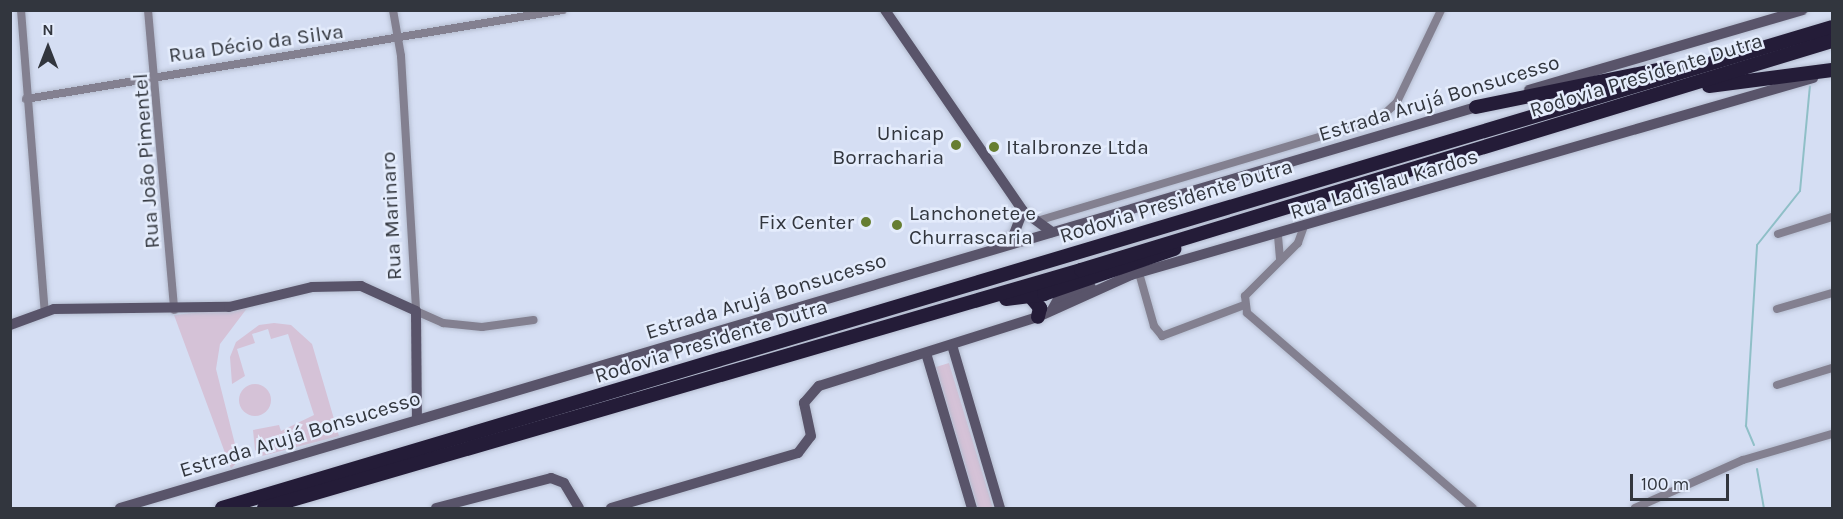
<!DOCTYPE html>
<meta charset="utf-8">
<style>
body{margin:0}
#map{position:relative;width:1843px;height:519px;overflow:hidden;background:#d5def3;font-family:Karla,sans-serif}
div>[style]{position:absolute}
.green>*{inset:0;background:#d5c2d7}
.round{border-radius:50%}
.stream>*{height:2px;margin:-1px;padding:0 1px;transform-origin:1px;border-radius:1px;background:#8fbfc7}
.roads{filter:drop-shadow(0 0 2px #b4bccf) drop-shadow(0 0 2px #b4bccf)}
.street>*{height:8px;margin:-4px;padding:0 4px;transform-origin:4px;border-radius:4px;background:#838090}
.secondary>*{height:10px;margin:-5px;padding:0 5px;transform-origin:5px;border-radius:5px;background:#59546a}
.highway>*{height:14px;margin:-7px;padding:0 7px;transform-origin:7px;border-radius:7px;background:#241c38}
.dots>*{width:16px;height:16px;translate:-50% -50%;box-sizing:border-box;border:3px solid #e4ecfc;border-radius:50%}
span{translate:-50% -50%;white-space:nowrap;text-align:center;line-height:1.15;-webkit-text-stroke:5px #e4ecfc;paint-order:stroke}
.street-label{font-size:21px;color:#32363e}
.poi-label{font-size:21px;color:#32363e}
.right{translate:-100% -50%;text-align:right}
.left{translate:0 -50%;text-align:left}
.frame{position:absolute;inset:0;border:12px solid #32363e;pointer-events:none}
.north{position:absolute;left:18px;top:18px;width:60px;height:60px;-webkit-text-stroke:4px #e4ecfc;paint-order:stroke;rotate:0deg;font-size:16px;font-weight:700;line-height:24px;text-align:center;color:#32363e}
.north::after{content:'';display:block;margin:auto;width:21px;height:27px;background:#32363e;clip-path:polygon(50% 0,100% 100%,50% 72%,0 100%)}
.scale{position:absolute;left:1630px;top:474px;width:99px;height:27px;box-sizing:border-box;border:3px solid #32363e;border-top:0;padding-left:8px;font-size:18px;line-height:21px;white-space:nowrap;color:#32363e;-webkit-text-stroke:4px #e4ecfc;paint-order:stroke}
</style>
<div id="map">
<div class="green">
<div style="clip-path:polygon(248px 307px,220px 344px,216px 369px,239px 460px,231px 469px,174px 315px)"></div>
<div style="clip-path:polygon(274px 323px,291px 325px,312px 344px,339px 436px,262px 456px,255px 450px,253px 430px,279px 425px,281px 431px,314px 415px,288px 334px,271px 339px,268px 329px,252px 334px,255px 343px,237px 349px,245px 376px,232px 384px,230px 357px,236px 342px,259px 325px)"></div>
<div style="clip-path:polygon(949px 363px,993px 508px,978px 508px,936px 367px)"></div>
<div class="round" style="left:239px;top:384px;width:32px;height:32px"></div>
</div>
<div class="stream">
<div style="left:1754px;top:445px;width:21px;rotate:-113deg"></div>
<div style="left:1746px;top:426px;width:181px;rotate:-86.5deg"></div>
<div style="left:1757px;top:245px;width:69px;rotate:-51.5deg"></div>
<div style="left:1800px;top:191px;width:105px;rotate:-84.6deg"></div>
<div style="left:1757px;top:469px;width:40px;rotate:80deg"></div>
</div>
<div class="roads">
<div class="street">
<div style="left:21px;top:10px;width:303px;rotate:85.5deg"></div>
<div style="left:148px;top:10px;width:301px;rotate:85deg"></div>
<div style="left:393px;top:10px;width:47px;rotate:80.1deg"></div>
<div style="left:401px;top:56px;width:255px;rotate:86.6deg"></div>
<div style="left:416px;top:311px;width:30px;rotate:24deg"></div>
<div style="left:443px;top:323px;width:39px;rotate:6deg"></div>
<div style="left:482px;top:327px;width:52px;rotate:-7.7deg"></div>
<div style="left:26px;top:99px;width:544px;rotate:-9.41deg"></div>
<div style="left:1037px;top:221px;width:357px;rotate:-16.6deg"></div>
<div style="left:1379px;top:119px;width:25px;rotate:-43deg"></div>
<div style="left:1397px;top:102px;width:102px;rotate:-64.4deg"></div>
<div style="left:1303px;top:229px;width:15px;rotate:110deg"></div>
<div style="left:1298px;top:243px;width:75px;rotate:135deg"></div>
<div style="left:1245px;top:296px;width:17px;rotate:83deg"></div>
<div style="left:1247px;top:313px;width:298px;rotate:40.8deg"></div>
<div style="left:1778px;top:234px;width:57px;rotate:-17.5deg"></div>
<div style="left:1278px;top:236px;width:24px;rotate:85deg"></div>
<div style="left:1139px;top:273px;width:55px;rotate:74.2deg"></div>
<div style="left:1154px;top:326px;width:13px;rotate:51deg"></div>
<div style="left:1162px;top:336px;width:88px;rotate:-20.7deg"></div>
<div style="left:1777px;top:309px;width:57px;rotate:-16.2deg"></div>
<div style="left:1777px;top:385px;width:58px;rotate:-17.2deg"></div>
<div style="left:1635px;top:508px;width:118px;rotate:-24deg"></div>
<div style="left:1743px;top:460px;width:93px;rotate:-16.3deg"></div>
</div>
<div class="secondary">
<div style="left:885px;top:10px;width:244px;rotate:55.5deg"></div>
<div style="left:1023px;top:211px;width:36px;rotate:36deg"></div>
<div style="left:1529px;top:90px;width:285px;rotate:-16.3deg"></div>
<div style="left:1003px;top:242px;width:14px;rotate:-36deg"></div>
<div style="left:1014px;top:234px;width:25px;rotate:-69deg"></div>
<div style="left:1052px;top:310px;width:13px;rotate:-61deg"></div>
<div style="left:1058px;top:299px;width:35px;rotate:-20deg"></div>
<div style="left:10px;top:325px;width:47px;rotate:-20deg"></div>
<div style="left:54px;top:309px;width:175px;rotate:-0.7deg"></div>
<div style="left:229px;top:307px;width:85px;rotate:-13.5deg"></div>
<div style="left:312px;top:287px;width:49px;rotate:-1.2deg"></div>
<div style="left:361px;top:286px;width:60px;rotate:24.4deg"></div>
<div style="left:416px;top:311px;width:109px;rotate:89.5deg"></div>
<div style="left:952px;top:345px;width:170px;rotate:73.6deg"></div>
<div style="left:926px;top:353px;width:162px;rotate:73.5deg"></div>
<div style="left:120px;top:508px;width:1421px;rotate:-16.47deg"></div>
<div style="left:436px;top:508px;width:119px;rotate:-14.6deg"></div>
<div style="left:551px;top:478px;width:14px;rotate:21deg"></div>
<div style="left:564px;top:483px;width:29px;rotate:59deg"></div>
<div style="left:611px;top:508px;width:195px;rotate:-16.4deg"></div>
<div style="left:798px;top:453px;width:21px;rotate:-53deg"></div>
<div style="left:811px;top:436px;width:34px;rotate:-102deg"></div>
<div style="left:804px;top:403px;width:23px;rotate:-49deg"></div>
<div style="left:819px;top:386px;width:230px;rotate:-17.5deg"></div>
<div style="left:1038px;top:317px;width:102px;rotate:-24.3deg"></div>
<div style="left:1131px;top:275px;width:710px;rotate:-16.11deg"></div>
</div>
<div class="highway">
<div style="left:1709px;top:86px;width:124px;rotate:-7.4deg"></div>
<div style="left:1476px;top:107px;width:196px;rotate:-11.5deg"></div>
<div style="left:1030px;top:296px;width:16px;rotate:50deg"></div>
<div style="left:1040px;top:308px;width:9px;rotate:103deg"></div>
<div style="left:1006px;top:299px;width:38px;rotate:-7deg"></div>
<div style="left:1044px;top:294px;width:138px;rotate:-19.1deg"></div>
<div style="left:222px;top:508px;width:1680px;rotate:-16.63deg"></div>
<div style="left:264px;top:508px;width:851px;rotate:-16.24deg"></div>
<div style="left:1081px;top:270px;width:785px;rotate:-16.96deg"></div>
</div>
</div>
<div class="dots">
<div style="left:956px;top:145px;background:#667e31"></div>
<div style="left:994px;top:147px;background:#667e31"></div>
<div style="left:866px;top:222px;background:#667e31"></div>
<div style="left:897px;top:225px;background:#667e31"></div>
</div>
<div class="street-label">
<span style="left:256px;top:43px;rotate:-8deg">Rua Décio da Silva</span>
<span style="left:1646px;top:75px;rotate:-17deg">Rodovia Presidente Dutra</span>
<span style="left:1439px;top:98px;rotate:-17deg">Estrada Arujá Bonsucesso</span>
<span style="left:146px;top:161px;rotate:-94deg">Rua João Pimentel</span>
<span style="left:1384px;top:184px;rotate:-17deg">Rua Ladislau Kardos</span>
<span style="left:1176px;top:201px;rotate:-17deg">Rodovia Presidente Dutra</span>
<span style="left:391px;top:216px;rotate:-93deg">Rua Marinaro</span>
<span style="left:766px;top:296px;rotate:-17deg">Estrada Arujá Bonsucesso</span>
<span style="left:711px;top:341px;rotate:-17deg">Rodovia Presidente Dutra</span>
<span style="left:300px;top:434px;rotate:-17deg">Estrada Arujá Bonsucesso</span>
</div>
<div class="poi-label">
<span class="right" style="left:944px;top:145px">Unicap<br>Borracharia</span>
<span class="left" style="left:1006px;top:147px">Italbronze Ltda</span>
<span class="left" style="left:909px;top:225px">Lanchonete e<br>Churrascaria</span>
<span class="right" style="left:854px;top:222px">Fix Center</span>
</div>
<div class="frame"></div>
<div class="north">N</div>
<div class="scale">100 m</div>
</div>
